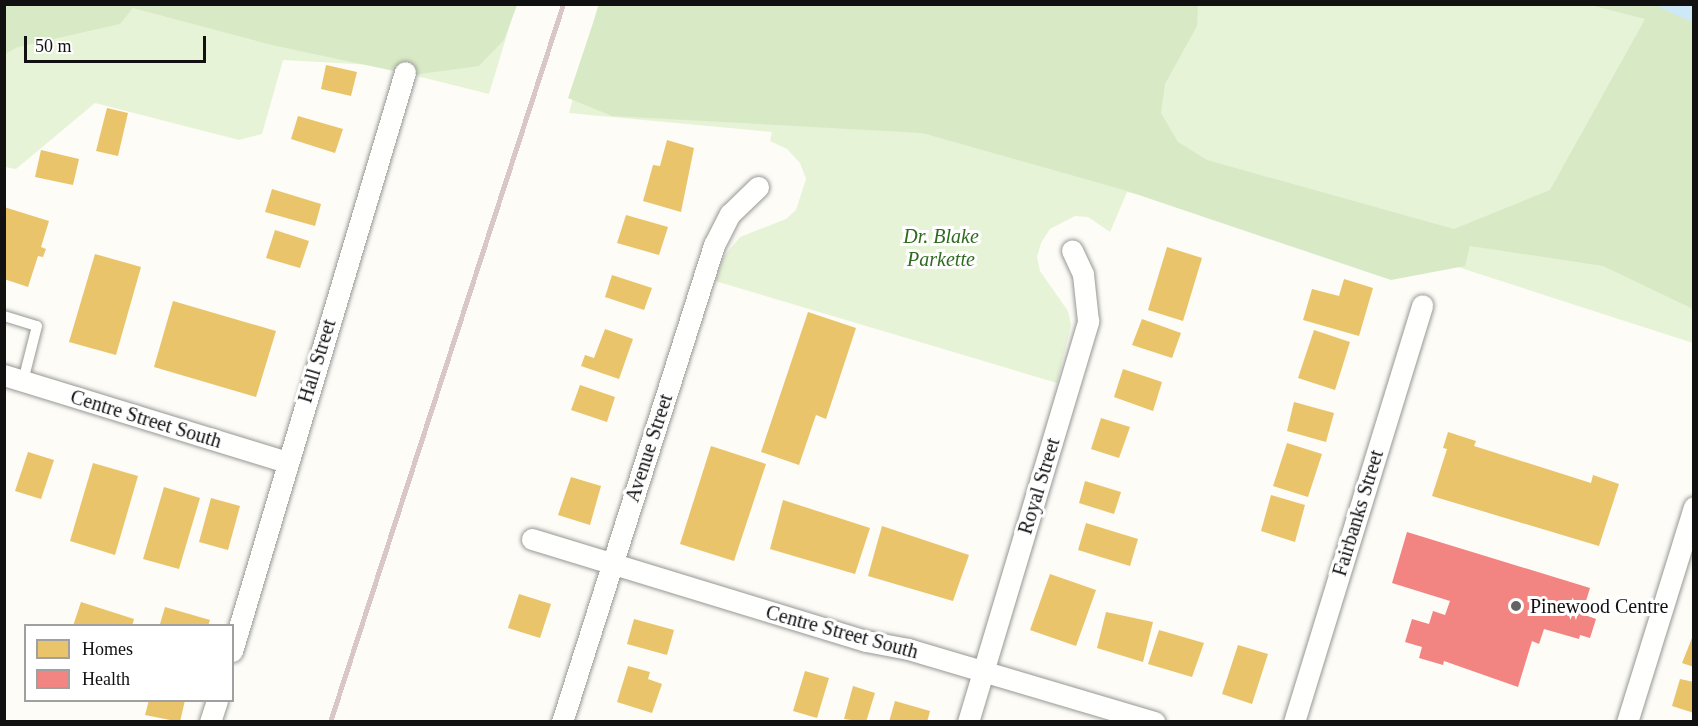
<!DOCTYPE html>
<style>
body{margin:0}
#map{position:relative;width:1698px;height:726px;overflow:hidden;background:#fdfcf7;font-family:"Times New Roman",serif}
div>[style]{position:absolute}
.green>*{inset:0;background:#e7f3d7}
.forest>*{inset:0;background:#d8eac5}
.water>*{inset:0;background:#cde8f7}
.homes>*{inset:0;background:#e9c46a}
.health>*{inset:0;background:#f28482}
.roads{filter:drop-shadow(0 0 2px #979795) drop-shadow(0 0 2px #979795)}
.service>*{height:10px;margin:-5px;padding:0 5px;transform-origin:5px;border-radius:5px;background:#fffffe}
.minor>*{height:21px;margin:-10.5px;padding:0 10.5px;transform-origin:10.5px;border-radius:10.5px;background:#fffffe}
.rail>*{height:4.5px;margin:-2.25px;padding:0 2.25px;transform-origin:2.25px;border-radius:2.25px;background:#d9c6c7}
.dots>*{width:16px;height:16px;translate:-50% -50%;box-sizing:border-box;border:3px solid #fff;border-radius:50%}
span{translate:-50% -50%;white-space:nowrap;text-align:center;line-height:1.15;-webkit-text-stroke:6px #fff;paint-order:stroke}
.park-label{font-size:20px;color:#2f6b1f;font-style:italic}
.street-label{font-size:20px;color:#111}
.poi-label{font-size:20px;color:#111}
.left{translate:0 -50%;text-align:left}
.frame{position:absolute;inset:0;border:6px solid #111;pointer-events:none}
.legend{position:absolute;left:24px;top:624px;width:210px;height:78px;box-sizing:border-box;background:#fff;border:2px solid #a0a0a0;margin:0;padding:8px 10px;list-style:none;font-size:18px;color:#111}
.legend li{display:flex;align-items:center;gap:12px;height:30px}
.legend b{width:30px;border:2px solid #a0a0a0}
.scale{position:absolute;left:24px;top:36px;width:182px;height:27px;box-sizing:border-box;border:3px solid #111;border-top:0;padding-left:8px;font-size:18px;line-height:21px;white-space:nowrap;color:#111;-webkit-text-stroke:4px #fff;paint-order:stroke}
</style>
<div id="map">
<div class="green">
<div style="clip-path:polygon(4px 5px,516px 5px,489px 94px,373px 65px,283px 60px,262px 134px,239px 140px,95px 103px,16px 169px,5px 167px)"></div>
<div style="clip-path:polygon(598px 5px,1693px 5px,1693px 343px,1436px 260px,1127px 192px,1110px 232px,1088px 217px,1075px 216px,1050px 229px,1041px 243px,1037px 257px,1040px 271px,1068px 311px,1071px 325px,1057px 383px,715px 281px,722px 259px,740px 237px,786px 219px,796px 210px,806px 179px,800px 163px,787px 149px,770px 141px,772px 132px,569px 113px)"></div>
</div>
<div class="forest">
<div style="clip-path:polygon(5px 5px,517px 5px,504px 40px,479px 66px,413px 75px,276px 46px,133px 8px,120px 24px,18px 47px,5px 54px)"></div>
<div style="clip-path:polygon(599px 5px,1198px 5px,1197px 26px,1165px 84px,1161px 113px,1178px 142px,1207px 160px,1454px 229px,1550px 190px,1645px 19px,1590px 5px,1656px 5px,1693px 22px,1693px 309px,1603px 266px,1470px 246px,1465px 266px,1391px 280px,1124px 190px,922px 133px,612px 116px,568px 98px)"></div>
</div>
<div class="water">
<div style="clip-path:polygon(1656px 5px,1693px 5px,1693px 22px,1674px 14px)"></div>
</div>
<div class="homes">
<div style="clip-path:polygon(326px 65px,357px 72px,351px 96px,321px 89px)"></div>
<div style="clip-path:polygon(107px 108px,128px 113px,118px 156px,96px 151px)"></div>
<div style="clip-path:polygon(298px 116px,343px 129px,335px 153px,291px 139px)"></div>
<div style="clip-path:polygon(667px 140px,694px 148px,681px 212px,643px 201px,653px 165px,660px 166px)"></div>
<div style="clip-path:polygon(41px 150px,79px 159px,73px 185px,35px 177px)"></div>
<div style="clip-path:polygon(272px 189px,321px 204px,315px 226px,265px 212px)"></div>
<div style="clip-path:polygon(4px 207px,49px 221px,41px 247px,46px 249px,43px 257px,38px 256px,28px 287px,4px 279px)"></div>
<div style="clip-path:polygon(626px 215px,668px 227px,659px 255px,617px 243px)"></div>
<div style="clip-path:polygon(275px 230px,309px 241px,300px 268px,266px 258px)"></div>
<div style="clip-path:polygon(1167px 247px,1202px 258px,1183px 321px,1148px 310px)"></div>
<div style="clip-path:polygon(95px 254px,141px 267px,116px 355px,69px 342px)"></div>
<div style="clip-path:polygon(612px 275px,652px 288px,644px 310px,605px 297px)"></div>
<div style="clip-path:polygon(1344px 279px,1373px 288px,1359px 336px,1303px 320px,1312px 289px,1339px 296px)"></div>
<div style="clip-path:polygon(173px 301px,276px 331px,256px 397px,154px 367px)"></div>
<div style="clip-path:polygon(808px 312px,856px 328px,826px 419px,816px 415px,799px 465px,761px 452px)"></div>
<div style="clip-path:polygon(1142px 319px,1181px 333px,1172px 358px,1132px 345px)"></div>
<div style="clip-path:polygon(605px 329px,633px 339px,619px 379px,581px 366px,585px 355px,594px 358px)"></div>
<div style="clip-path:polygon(1314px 330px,1350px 342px,1335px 390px,1298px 378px)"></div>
<div style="clip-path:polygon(1123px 369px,1162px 382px,1153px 411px,1114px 397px)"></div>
<div style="clip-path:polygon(580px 385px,615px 397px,607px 422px,571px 410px)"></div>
<div style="clip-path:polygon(1294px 402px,1334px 413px,1326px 442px,1287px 431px)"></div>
<div style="clip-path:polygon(1101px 418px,1130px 427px,1119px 458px,1091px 449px)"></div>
<div style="clip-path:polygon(1448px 432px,1476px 441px,1474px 446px,1591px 483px,1593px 475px,1619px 484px,1599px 546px,1432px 496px,1447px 449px,1443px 448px)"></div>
<div style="clip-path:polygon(1287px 443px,1322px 454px,1308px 497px,1273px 486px)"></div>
<div style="clip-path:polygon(711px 446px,766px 464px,734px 561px,680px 544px)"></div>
<div style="clip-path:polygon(28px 452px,54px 460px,41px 499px,15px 491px)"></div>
<div style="clip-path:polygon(93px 463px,138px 476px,115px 555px,70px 541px)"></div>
<div style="clip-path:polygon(571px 477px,601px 486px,590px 525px,558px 515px)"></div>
<div style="clip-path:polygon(1085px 481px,1121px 492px,1114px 514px,1079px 503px)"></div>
<div style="clip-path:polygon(164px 487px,200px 498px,179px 569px,143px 559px)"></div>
<div style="clip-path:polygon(1271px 495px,1305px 505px,1295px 542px,1261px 531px)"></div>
<div style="clip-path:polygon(211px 498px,240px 506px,228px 550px,199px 542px)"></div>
<div style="clip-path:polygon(783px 500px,870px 528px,855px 574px,770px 549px)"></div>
<div style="clip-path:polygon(1086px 523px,1138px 539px,1130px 566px,1078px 550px)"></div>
<div style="clip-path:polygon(882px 526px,969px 555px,953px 601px,868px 576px)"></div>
<div style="clip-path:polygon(1050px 574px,1096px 590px,1076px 646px,1030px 630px)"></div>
<div style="clip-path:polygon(519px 594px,551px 604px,540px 638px,508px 628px)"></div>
<div style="clip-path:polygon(81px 602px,134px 619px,132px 626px,73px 626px)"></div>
<div style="clip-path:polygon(165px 607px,210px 620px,208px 626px,160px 624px)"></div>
<div style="clip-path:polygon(1106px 612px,1153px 622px,1143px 662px,1097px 648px)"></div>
<div style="clip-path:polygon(634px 619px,674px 630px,667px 655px,627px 644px)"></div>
<div style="clip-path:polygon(1159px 630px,1204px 643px,1192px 677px,1148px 664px)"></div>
<div style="clip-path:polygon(1692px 638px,1694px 639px,1694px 667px,1682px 663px)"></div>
<div style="clip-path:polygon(1238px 645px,1268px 654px,1252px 704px,1222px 694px)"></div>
<div style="clip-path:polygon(628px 666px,650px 672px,648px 679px,662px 684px,652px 713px,617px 702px)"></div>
<div style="clip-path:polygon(805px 671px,829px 678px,817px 718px,793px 711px)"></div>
<div style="clip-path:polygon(1680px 679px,1694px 682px,1694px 713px,1672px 706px)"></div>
<div style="clip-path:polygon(853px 686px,875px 693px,866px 722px,844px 719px)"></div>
<div style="clip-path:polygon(149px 700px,185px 700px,180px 722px,145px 715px)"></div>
<div style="clip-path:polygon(895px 701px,930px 711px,927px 722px,889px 722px)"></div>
</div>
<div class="health">
<div style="clip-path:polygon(1407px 532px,1590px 588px,1582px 614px,1596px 619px,1590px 638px,1580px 635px,1579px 639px,1544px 629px,1539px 644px,1532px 641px,1518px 687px,1444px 661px,1443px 665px,1419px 658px,1422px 647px,1405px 642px,1412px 619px,1429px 624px,1433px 611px,1445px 615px,1450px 601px,1392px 583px)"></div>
</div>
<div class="roads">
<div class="service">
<div style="left:4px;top:316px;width:34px;rotate:17deg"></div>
<div style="left:37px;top:326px;width:57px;rotate:104.3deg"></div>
</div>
<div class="minor">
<div style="left:4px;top:375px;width:296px;rotate:17.1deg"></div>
<div style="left:532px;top:539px;width:349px;rotate:17deg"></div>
<div style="left:866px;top:641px;width:43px;rotate:10.8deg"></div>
<div style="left:908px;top:649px;width:257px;rotate:16.5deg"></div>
<div style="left:232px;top:651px;width:604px;rotate:-73.36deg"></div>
<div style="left:210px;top:722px;width:23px;rotate:-72deg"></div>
<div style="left:562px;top:722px;width:501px;rotate:-72.33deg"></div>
<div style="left:714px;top:245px;width:35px;rotate:-63deg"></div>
<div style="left:730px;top:214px;width:39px;rotate:-44deg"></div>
<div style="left:968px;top:722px;width:419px;rotate:-73.3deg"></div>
<div style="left:1088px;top:321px;width:47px;rotate:-96.1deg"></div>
<div style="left:1083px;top:274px;width:26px;rotate:-115deg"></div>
<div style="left:1294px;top:722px;width:436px;rotate:-72.9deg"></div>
<div style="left:1627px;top:722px;width:225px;rotate:-72.7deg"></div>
</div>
</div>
<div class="rail">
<div style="left:330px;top:722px;width:755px;rotate:-72.02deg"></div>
</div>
<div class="dots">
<div style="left:1516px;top:606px;background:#646362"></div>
</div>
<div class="park-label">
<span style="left:941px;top:248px">Dr. Blake<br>Parkette</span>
</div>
<div class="street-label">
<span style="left:317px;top:361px;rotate:-73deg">Hall Street</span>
<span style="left:146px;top:419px;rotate:17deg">Centre Street South</span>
<span style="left:649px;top:448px;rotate:-72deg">Avenue Street</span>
<span style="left:1039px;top:486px;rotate:-73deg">Royal Street</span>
<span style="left:1358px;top:513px;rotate:-73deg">Fairbanks Street</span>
<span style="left:842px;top:632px;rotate:15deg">Centre Street South</span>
</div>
<div class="poi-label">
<span class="left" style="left:1530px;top:606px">Pinewood Centre</span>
</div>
<div class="frame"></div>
<ul class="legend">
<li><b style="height:16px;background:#e9c46a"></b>Homes</li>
<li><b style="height:16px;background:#f28482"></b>Health</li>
</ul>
<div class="scale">50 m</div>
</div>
